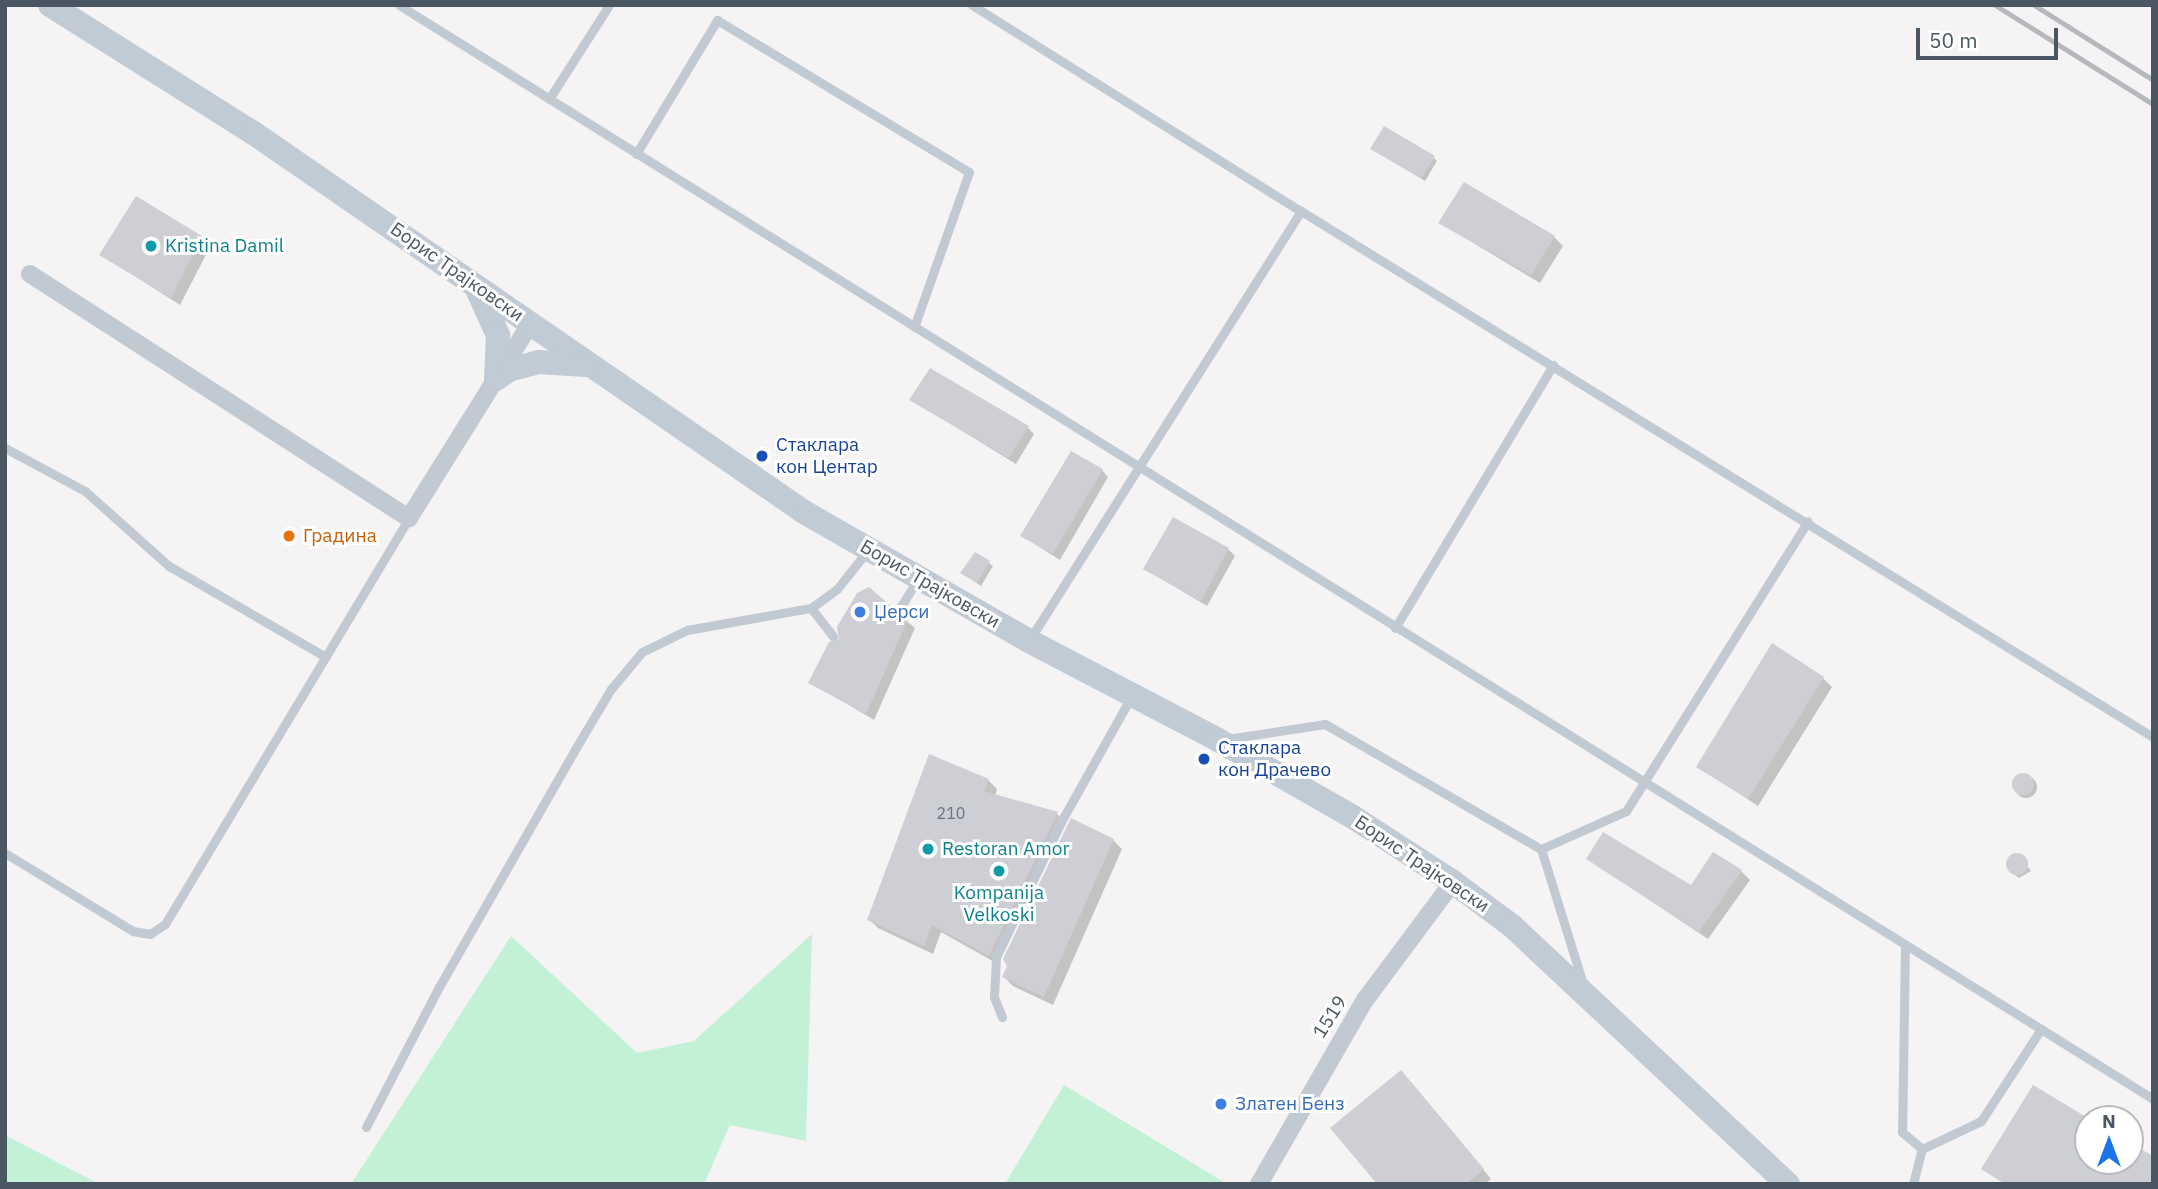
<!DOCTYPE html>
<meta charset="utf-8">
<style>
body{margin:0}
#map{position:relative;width:2158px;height:1189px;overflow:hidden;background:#f5f3f3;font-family:"IBM Plex Sans",sans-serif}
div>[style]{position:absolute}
.green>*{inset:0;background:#c3f1d5}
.shadow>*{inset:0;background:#0003}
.round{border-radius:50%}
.building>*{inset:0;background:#cdcfd5}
.lane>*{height:9px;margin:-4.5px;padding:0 4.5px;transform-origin:4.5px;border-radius:4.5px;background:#c1cad2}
.street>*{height:18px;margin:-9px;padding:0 9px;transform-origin:9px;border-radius:9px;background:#c1cad2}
.secondary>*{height:24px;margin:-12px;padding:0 12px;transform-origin:12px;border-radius:12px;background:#c1cbd6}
.rail>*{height:5px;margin:-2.5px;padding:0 2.5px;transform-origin:2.5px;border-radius:2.5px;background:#b5b8bd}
.dots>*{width:19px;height:19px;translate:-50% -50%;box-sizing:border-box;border:4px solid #fff;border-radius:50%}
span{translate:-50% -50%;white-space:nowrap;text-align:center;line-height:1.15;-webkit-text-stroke:6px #fff;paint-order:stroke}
.number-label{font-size:16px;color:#6b747e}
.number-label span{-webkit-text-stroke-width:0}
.culture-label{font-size:19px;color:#0d838f}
.left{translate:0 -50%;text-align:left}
.street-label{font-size:19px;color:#4a5661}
.transit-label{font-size:19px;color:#164399}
.food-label{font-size:19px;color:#c56008}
.shop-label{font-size:19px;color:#366cbe}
.frame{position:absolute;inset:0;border:7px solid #4a5661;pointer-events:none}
.north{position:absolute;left:2074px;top:1105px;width:70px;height:70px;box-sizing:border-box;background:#fff;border:2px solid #b7bbc0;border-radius:50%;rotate:0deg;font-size:19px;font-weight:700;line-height:28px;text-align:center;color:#4a5661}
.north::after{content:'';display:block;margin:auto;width:24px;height:32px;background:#1a73e8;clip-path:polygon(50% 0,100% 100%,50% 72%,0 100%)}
.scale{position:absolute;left:1916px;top:28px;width:142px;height:32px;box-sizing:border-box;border:4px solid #4a5661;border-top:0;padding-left:9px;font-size:21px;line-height:24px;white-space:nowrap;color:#4a5661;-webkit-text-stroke:5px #fff;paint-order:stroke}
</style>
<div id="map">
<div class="green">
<div style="clip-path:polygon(812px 934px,806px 1141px,730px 1125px,704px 1184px,351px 1184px,511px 936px,637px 1053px,694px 1041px)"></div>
<div style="clip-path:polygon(1064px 1085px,1227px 1184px,1005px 1184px)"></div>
<div style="clip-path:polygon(5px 1135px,99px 1184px,5px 1184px)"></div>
</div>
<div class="shadow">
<div style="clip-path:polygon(1372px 149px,1434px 158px,1437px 161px,1425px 181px)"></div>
<div style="clip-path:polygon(1440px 223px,1554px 237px,1563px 246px,1540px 283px)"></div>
<div style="clip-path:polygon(201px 238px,210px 247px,180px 305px,102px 255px)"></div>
<div style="clip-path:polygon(912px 400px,1028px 428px,1034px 434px,1016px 464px)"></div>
<div style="clip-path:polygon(1102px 470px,1108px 477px,1060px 560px,1022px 536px)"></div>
<div style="clip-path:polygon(1228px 549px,1235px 556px,1207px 606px,1145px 569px)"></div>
<div style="clip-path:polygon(976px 554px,993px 566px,981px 586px,962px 573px)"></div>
<div style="clip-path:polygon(891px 608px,915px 628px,874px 720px,810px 682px,841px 640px)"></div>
<div style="clip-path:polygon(1823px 678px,1832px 687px,1758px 806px,1699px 767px)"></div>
<div class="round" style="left:2015px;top:776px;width:22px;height:22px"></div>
<div style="clip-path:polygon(988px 780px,997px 789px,995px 796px,1057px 814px,1066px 823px,998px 964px,941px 932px,933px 954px,878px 928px,869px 919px)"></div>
<div style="clip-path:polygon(1113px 840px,1122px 849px,1053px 1005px,1013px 986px,1004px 977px)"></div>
<div style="clip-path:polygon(2018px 855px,2031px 871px,2019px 878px,2009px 870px,2008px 861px)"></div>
<div style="clip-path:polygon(1588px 859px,1692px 887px,1741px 871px,1750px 880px,1708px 939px)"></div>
<div style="clip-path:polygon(1410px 1081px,1491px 1179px,1485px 1184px,1379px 1184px)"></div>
</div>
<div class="building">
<div style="clip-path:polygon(1384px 126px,1435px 156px,1421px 178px,1370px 149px)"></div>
<div style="clip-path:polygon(1464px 182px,1555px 236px,1531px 275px,1438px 223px)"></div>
<div style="clip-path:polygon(136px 196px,202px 236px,171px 298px,99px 255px)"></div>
<div style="clip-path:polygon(930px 368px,1029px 426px,1009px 458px,909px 400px)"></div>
<div style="clip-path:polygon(1071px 451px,1103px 469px,1053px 554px,1020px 536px)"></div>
<div style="clip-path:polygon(1173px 517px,1229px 548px,1201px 601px,1143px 569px)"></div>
<div style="clip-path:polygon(975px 552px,990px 561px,977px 583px,960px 573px)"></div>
<div style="clip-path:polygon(869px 587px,892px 607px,894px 617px,908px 619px,866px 714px,808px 683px,829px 642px,839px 639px,837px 627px,857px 593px)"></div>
<div style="clip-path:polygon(1772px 643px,1824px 677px,1748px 799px,1696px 767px)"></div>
<div style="clip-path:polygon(929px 754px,989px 779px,984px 791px,1058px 812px,989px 956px,932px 925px,924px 946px,867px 920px)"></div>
<div class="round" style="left:2012px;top:773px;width:22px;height:22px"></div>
<div style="clip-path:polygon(1071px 818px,1114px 839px,1044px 997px,1002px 977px,1007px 966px,1003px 959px)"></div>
<div style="clip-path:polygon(1603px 832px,1691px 885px,1713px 852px,1742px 870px,1699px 932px,1586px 859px)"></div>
<div class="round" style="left:2006px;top:853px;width:22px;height:22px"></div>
<div style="clip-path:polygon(1401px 1070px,1484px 1169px,1466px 1184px,1377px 1184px,1330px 1128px)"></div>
<div style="clip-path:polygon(2033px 1085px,2088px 1118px,2088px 1161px,2130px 1161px,2130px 1143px,2153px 1156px,2153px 1184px,2005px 1184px,1981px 1169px)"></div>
</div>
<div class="lane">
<div style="left:399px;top:5px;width:2067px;rotate:31.95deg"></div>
<div style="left:972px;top:5px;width:388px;rotate:32.1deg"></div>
<div style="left:549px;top:99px;width:112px;rotate:-57.4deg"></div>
<div style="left:636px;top:154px;width:157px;rotate:-58.8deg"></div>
<div style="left:717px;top:20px;width:294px;rotate:31.1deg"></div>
<div style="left:969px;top:172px;width:164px;rotate:109.5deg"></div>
<div style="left:5px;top:448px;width:91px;rotate:28.3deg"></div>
<div style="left:85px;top:491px;width:113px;rotate:41.8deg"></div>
<div style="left:169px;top:566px;width:181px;rotate:30.1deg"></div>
<div style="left:811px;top:608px;width:36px;rotate:52deg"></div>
<div style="left:898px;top:611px;width:36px;rotate:-58deg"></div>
<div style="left:1395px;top:628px;width:307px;rotate:-59deg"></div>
<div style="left:1030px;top:639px;width:507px;rotate:-57.66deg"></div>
<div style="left:1301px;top:211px;width:1001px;rotate:31.69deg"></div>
<div style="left:1227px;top:739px;width:99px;rotate:-8.7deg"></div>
<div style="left:1325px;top:724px;width:250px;rotate:30.1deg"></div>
<div style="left:1541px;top:849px;width:138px;rotate:72.7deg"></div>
<div style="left:1541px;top:849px;width:93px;rotate:-24.1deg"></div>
<div style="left:1626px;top:811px;width:342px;rotate:-57.9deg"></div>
<div style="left:5px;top:853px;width:150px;rotate:31.4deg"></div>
<div style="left:133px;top:931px;width:17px;rotate:10deg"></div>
<div style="left:150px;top:934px;width:18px;rotate:-34deg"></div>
<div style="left:165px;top:924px;width:474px;rotate:-59deg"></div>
<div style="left:1905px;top:946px;width:186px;rotate:90.9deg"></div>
<div style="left:1902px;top:1132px;width:26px;rotate:40deg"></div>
<div style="left:1922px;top:1149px;width:65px;rotate:-25.4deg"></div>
<div style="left:1981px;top:1121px;width:110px;rotate:-56.9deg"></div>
<div style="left:1002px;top:1017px;width:22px;rotate:-112deg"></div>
<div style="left:994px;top:997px;width:40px;rotate:-87.1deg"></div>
<div style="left:996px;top:957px;width:152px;rotate:-64.3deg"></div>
<div style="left:1062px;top:820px;width:141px;rotate:-60.7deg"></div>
<div style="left:366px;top:1127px;width:158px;rotate:-62.5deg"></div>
<div style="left:439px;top:987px;width:278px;rotate:-60.2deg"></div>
<div style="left:577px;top:746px;width:66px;rotate:-59.2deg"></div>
<div style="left:611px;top:689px;width:48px;rotate:-50deg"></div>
<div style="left:642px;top:652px;width:50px;rotate:-26.1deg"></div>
<div style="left:687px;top:630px;width:126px;rotate:-10.1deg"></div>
<div style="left:811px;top:608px;width:32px;rotate:-36deg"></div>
<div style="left:837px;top:589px;width:50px;rotate:-51.5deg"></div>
<div style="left:1913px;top:1184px;width:36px;rotate:-76deg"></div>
</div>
<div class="street">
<div style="left:30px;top:274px;width:451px;rotate:32.8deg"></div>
<div style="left:409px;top:518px;width:229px;rotate:-58deg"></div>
<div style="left:1259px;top:1184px;width:212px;rotate:-60.1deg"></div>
<div style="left:1365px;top:1000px;width:147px;rotate:-53.3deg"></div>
</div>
<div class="secondary">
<div style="left:50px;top:5px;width:239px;rotate:32.2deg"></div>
<div style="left:252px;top:132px;width:670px;rotate:34.54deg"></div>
<div style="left:804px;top:512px;width:259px;rotate:29.8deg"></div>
<div style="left:1029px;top:641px;width:213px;rotate:27.6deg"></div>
<div style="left:1218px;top:740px;width:155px;rotate:29.7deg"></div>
<div style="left:1353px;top:817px;width:119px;rotate:33deg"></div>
<div style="left:1453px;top:882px;width:74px;rotate:36.7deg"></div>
<div style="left:1512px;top:926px;width:378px;rotate:43.1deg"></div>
<div style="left:477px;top:289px;width:51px;rotate:65.5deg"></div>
<div style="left:498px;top:335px;width:44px;rotate:92.6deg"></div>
<div style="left:496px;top:379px;width:16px;rotate:-35deg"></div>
<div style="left:509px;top:370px;width:30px;rotate:-15deg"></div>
<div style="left:538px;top:362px;width:48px;rotate:3.6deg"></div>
</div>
<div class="rail">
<div style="left:1995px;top:5px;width:186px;rotate:32.1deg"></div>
<div style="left:2034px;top:5px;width:141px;rotate:32.2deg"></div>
</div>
<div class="dots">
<div style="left:151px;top:246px;background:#0f9aa8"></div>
<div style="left:762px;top:456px;background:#1a4fb4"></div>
<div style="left:289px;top:536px;background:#e8710a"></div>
<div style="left:860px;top:612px;background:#3f7fe0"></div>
<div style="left:1204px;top:759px;background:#1a4fb4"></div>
<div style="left:928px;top:849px;background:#0f9aa8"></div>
<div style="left:999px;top:871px;background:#0f9aa8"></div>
<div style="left:1221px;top:1104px;background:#3f7fe0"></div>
</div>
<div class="number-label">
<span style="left:951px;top:813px">210</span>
</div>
<div class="culture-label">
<span class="left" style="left:165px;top:246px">Kristina Damil</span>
<span class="left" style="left:942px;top:849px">Restoran Amor</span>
<span style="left:999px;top:904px">Kompanija<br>Velkoski</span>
</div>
<div class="street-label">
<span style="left:457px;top:272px;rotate:35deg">Борис Трајковски</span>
<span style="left:930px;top:584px;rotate:30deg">Борис Трајковски</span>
<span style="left:1422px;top:864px;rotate:34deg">Борис Трајковски</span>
<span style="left:1330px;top:1017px;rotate:-58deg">1519</span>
</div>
<div class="transit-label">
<span class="left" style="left:776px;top:456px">Стаклара<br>кон Центар</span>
<span class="left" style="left:1218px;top:759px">Стаклара<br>кон Драчево</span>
</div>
<div class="food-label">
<span class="left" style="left:303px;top:536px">Градина</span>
</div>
<div class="shop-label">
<span class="left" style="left:874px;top:612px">Џерси</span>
<span class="left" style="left:1235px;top:1104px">Златен Бенз</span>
</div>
<div class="frame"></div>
<div class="north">N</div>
<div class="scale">50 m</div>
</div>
